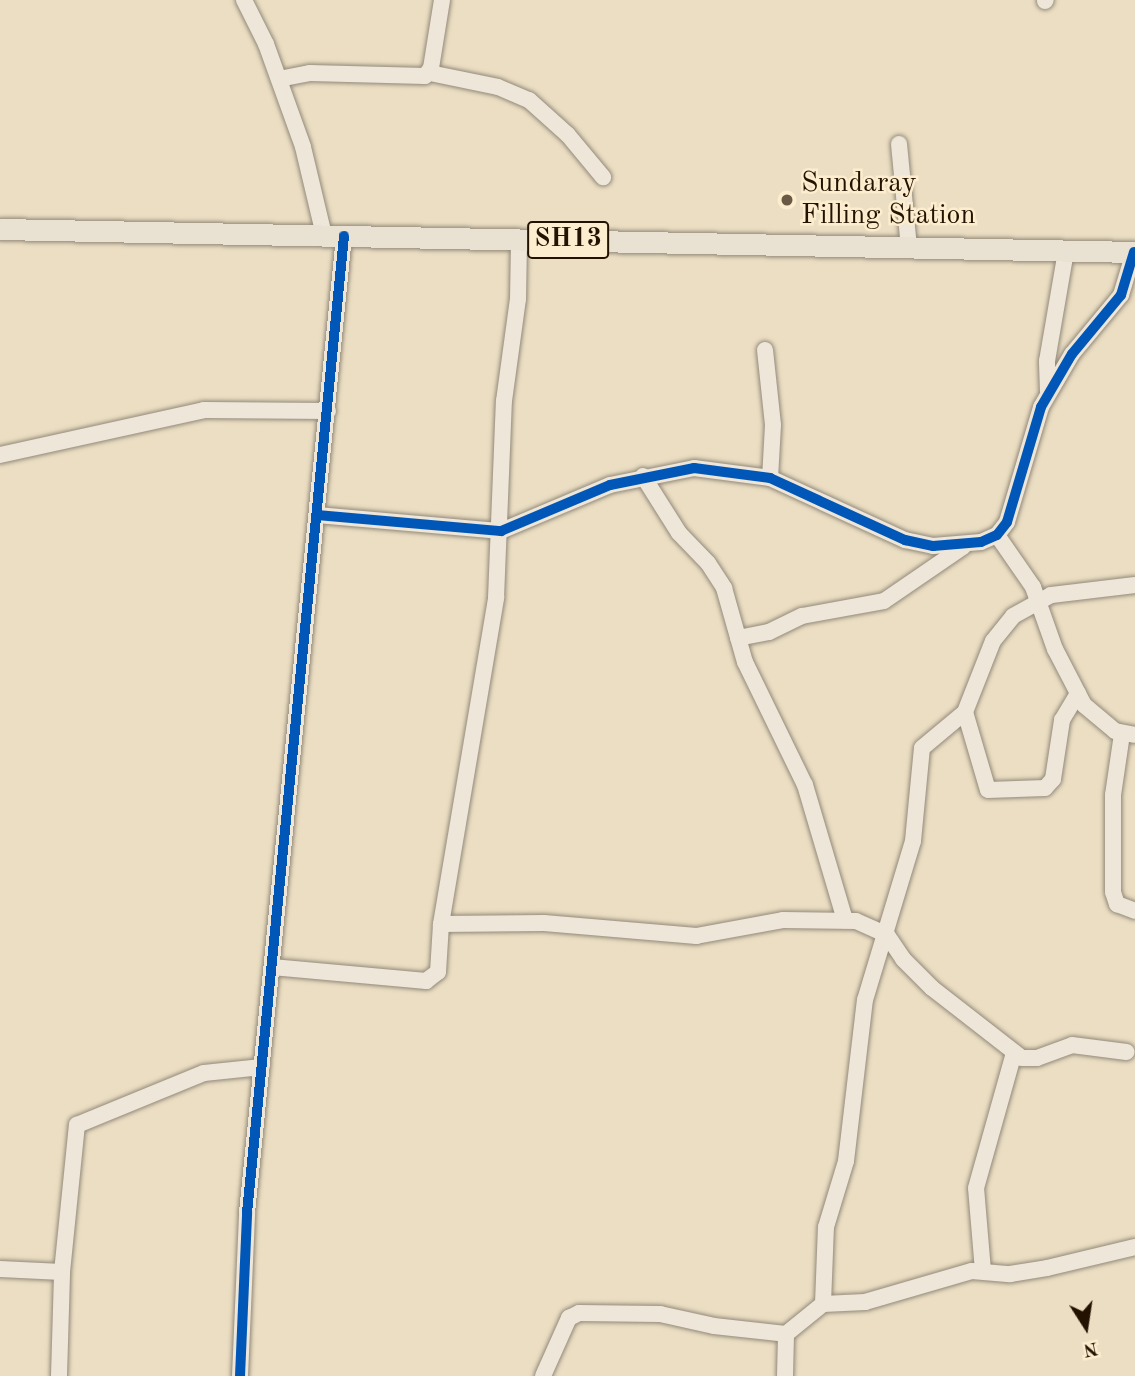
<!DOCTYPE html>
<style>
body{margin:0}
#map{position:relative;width:1135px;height:1376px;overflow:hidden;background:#ebdec3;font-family:"Old Standard TT",serif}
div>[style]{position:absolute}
.roads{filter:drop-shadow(0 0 2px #938979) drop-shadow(0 0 2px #938979)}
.minor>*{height:16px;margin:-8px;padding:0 8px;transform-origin:8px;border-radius:8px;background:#ede6d9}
.major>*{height:21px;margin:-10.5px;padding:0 10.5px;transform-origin:10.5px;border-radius:10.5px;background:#e9e2d3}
.cycleway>*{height:10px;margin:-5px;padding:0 5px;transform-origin:5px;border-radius:5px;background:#0057b8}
.dots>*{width:19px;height:19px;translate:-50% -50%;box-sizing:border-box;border:4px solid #fcedce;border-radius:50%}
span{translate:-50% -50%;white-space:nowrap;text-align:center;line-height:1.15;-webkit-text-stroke:5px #fcedce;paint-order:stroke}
.shield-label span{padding:2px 5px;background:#fcedce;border:2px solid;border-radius:5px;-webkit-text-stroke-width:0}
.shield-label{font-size:26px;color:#241200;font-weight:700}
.poi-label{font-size:28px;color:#241200}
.left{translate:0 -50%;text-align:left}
.north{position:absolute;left:1051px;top:1292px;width:70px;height:70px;-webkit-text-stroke:5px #fcedce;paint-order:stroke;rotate:168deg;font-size:19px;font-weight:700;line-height:28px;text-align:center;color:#241200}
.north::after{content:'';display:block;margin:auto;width:24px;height:32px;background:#241200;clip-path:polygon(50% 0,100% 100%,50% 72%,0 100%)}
</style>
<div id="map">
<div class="roads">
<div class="minor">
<div style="left:244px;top:0;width:49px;rotate:63.4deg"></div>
<div style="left:266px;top:44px;width:109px;rotate:70.2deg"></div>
<div style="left:303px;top:147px;width:90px;rotate:76.6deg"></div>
<div style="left:1045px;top:1px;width:1px;rotate:-45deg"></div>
<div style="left:430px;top:73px;width:69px;rotate:11.6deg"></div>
<div style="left:498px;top:87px;width:34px;rotate:23deg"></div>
<div style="left:529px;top:100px;width:52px;rotate:41.9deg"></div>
<div style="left:568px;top:135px;width:55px;rotate:50.2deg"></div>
<div style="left:279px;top:79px;width:32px;rotate:-11deg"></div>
<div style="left:310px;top:73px;width:115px;rotate:1.5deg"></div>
<div style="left:425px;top:76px;width:10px;rotate:-53deg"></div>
<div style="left:431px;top:68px;width:69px;rotate:-80.8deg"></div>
<div style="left:899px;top:144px;width:103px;rotate:84.5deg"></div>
<div style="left:765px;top:350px;width:75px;rotate:83.9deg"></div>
<div style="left:773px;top:425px;width:53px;rotate:93.2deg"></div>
<div style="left:1048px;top:392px;width:31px;rotate:-92deg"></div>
<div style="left:1047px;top:361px;width:112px;rotate:-80.2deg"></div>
<div style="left:0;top:455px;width:209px;rotate:-12.4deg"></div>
<div style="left:204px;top:410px;width:124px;rotate:0.5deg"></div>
<div style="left:643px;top:476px;width:67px;rotate:57.7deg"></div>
<div style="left:679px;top:533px;width:42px;rotate:46deg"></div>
<div style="left:708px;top:563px;width:30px;rotate:57deg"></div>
<div style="left:724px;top:588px;width:77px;rotate:74.2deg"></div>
<div style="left:745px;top:662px;width:137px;rotate:64deg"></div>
<div style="left:805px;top:785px;width:141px;rotate:73.5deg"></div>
<div style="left:317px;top:515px;width:185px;rotate:5deg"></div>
<div style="left:501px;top:531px;width:118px;rotate:-22.9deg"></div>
<div style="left:610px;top:485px;width:86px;rotate:-11.4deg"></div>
<div style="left:694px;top:468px;width:77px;rotate:7.5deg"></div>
<div style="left:770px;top:478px;width:149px;rotate:24.7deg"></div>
<div style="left:905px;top:540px;width:29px;rotate:12deg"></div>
<div style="left:933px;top:546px;width:48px;rotate:-4.8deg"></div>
<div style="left:981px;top:542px;width:17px;rotate:-24deg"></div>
<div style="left:997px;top:535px;width:16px;rotate:-52deg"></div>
<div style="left:1007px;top:522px;width:120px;rotate:-73.5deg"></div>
<div style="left:1041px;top:407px;width:61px;rotate:-59.7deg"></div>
<div style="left:1072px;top:354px;width:77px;rotate:-50.3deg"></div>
<div style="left:1121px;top:295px;width:45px;rotate:-73.2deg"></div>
<div style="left:997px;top:535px;width:63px;rotate:55.3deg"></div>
<div style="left:1033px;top:587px;width:66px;rotate:70.5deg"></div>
<div style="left:1055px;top:649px;width:63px;rotate:62.6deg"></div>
<div style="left:1084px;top:705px;width:40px;rotate:40deg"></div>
<div style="left:1115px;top:731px;width:20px;rotate:11deg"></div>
<div style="left:738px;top:638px;width:32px;rotate:-11deg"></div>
<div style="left:769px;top:632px;width:37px;rotate:-26deg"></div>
<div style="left:802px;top:616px;width:83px;rotate:-10.4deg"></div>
<div style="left:884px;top:601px;width:96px;rotate:-34.4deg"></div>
<div style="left:965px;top:712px;width:81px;rotate:73.6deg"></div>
<div style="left:988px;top:790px;width:57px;rotate:-2deg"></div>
<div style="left:1045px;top:788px;width:12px;rotate:-48deg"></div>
<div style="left:1053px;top:779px;width:60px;rotate:-81.3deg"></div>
<div style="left:1062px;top:720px;width:31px;rotate:-59deg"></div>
<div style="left:1122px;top:734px;width:62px;rotate:98.4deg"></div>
<div style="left:1113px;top:795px;width:97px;rotate:90deg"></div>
<div style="left:1113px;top:892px;width:13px;rotate:72deg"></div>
<div style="left:1117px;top:904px;width:19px;rotate:21deg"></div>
<div style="left:441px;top:924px;width:103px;rotate:-0.6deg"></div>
<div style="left:544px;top:923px;width:153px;rotate:4.9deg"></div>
<div style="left:696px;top:936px;width:88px;rotate:-10.4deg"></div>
<div style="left:783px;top:920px;width:73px;rotate:0.8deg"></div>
<div style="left:856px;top:921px;width:34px;rotate:24deg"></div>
<div style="left:887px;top:935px;width:29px;rotate:56deg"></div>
<div style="left:903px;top:959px;width:41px;rotate:45deg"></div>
<div style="left:932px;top:988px;width:114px;rotate:37.9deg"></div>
<div style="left:1022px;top:1058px;width:15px"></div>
<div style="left:1037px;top:1058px;width:37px;rotate:-20deg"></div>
<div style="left:1072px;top:1045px;width:55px;rotate:7.3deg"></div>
<div style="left:272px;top:967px;width:155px;rotate:5.2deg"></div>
<div style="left:426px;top:981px;width:15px;rotate:-37deg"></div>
<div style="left:438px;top:972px;width:48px;rotate:-86.4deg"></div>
<div style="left:441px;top:924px;width:331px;rotate:-80.4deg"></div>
<div style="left:496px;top:598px;width:197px;rotate:-87.7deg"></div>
<div style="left:504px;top:401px;width:103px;rotate:-82.2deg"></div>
<div style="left:518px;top:299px;width:60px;rotate:-89deg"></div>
<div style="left:0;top:1269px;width:62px;rotate:2.8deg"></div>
<div style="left:983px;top:1271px;width:83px;rotate:-94.8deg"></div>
<div style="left:976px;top:1188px;width:140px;rotate:-74.3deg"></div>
<div style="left:823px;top:1304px;width:77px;rotate:-87.8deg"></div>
<div style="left:826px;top:1227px;width:69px;rotate:-73.1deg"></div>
<div style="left:846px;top:1161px;width:162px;rotate:-83.3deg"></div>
<div style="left:865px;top:1000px;width:166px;rotate:-73.2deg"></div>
<div style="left:913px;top:841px;width:93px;rotate:-84.5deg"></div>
<div style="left:922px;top:748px;width:56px;rotate:-39.9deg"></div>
<div style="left:965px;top:712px;width:76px;rotate:-68.5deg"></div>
<div style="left:993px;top:641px;width:32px;rotate:-51deg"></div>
<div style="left:1013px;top:616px;width:43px;rotate:-28.9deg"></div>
<div style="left:1051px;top:595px;width:85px;rotate:-6.8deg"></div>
<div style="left:59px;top:1376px;width:104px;rotate:-88.3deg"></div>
<div style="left:62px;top:1272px;width:148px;rotate:-84.2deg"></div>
<div style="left:77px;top:1125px;width:137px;rotate:-22.3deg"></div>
<div style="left:204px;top:1073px;width:58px;rotate:-5.9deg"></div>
<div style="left:240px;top:1376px;width:163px;rotate:-87.5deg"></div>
<div style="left:247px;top:1213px;width:982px;rotate:-84.33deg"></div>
<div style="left:543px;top:1376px;width:64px;rotate:-65.9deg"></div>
<div style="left:569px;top:1318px;width:11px;rotate:-27deg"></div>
<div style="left:579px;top:1313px;width:81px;rotate:0.7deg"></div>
<div style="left:660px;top:1314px;width:55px;rotate:12.5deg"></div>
<div style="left:714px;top:1326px;width:72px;rotate:6.3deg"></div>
<div style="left:785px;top:1376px;width:42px;rotate:-88.6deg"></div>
<div style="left:786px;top:1334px;width:48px;rotate:-39deg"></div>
<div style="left:823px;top:1304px;width:42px;rotate:-2.7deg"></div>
<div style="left:865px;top:1302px;width:111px;rotate:-16.2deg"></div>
<div style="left:972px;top:1271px;width:38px;rotate:5deg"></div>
<div style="left:1010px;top:1274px;width:37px;rotate:-9deg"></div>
<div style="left:1047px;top:1268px;width:90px;rotate:-13.4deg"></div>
</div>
<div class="major">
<div style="left:0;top:229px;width:1135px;rotate:1.16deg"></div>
</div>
</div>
<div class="cycleway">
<div style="left:317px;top:515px;width:185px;rotate:5deg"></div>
<div style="left:501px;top:531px;width:118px;rotate:-22.9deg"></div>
<div style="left:610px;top:485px;width:86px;rotate:-11.4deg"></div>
<div style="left:694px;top:468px;width:77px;rotate:7.5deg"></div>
<div style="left:770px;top:478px;width:149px;rotate:24.7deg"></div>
<div style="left:905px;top:540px;width:29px;rotate:12deg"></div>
<div style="left:933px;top:546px;width:48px;rotate:-4.8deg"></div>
<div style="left:981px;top:542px;width:17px;rotate:-24deg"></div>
<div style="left:997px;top:535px;width:16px;rotate:-52deg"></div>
<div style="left:1007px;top:522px;width:120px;rotate:-73.5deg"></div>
<div style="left:1041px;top:407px;width:61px;rotate:-59.7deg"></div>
<div style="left:1072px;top:354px;width:77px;rotate:-50.3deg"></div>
<div style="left:1121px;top:295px;width:45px;rotate:-73.2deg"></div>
<div style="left:240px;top:1376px;width:163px;rotate:-87.5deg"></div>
<div style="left:247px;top:1213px;width:982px;rotate:-84.33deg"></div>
</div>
<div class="dots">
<div style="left:787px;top:200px;background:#6a5944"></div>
</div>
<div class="shield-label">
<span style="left:568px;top:240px">SH13</span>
</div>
<div class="poi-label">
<span class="left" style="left:801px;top:200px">Sundaray<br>Filling Station</span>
</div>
<div class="north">N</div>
</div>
